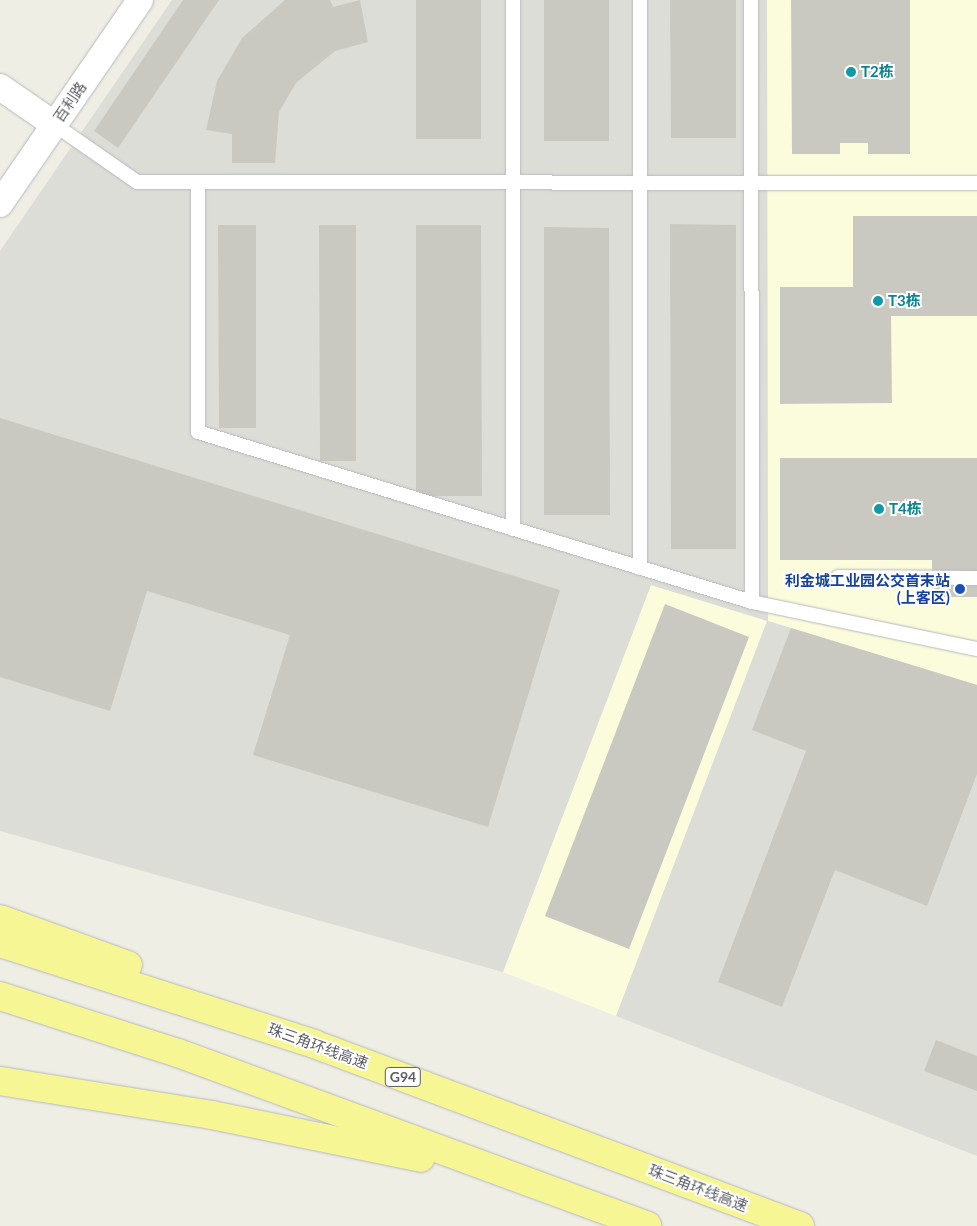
<!DOCTYPE html>
<meta charset="utf-8">
<style>
body{margin:0}
#map{position:relative;width:977px;height:1226px;overflow:hidden;background:#eeeee5;font-family:Lato,"Noto Sans SC",sans-serif}
div>[style]{position:absolute}
.commercial>*{inset:0;background:#fbfcdc}
.industrial>*{inset:0;background:#ddddd7}
.building>*{inset:0;background:#cac9c1}
.roads{filter:drop-shadow(0 0 1px #b7b8be) drop-shadow(0 0 1px #b7b8be)}
.service>*{height:14px;margin:-7px;padding:0 7px;transform-origin:7px;border-radius:7px;background:#fff}
.minor>*{height:26px;margin:-13px;padding:0 13px;transform-origin:13px;border-radius:13px;background:#fff}
.motorway>*{height:28px;margin:-14px;padding:0 14px;transform-origin:14px;border-radius:14px;background:#f6f694}
.dots>*{width:14px;height:14px;translate:-50% -50%;box-sizing:border-box;border:2px solid #fff;border-radius:50%}
span{translate:-50% -50%;white-space:nowrap;text-align:center;line-height:1.15;-webkit-text-stroke:4px #fff;paint-order:stroke}
.shield-label span{padding:1px 4px;background:#fff;border:1px solid;border-radius:4px;-webkit-text-stroke-width:0}
.shield-label{font-size:14px;color:#5d5e64;font-weight:700}
.culture-label{font-size:15px;color:#0d838f;font-weight:700}
.left{translate:0 -50%;text-align:left}
.street-label{font-size:15px;color:#5d5e64}
.transit-label{font-size:15px;color:#164399;font-weight:700}
.right{translate:-100% -50%;text-align:right}
</style>
<div id="map">
<div class="commercial">
<div style="clip-path:polygon(767px 0,977px 0,977px 685px,768px 621px,616px 1016px,503px 972px,651px 585px,768px 621px)"></div>
</div>
<div class="industrial">
<div style="clip-path:polygon(172px 0,767px 0,768px 621px,977px 685px,977px 1156px,616px 1016px,767px 621px,651px 585px,503px 972px,0 831px,0 251px)"></div>
</div>
<div class="building">
<div style="clip-path:polygon(183px 0,219px 0,118px 148px,94px 131px)"></div>
<div style="clip-path:polygon(285px 0,330px 0,333px 7px,360px 0,368px 42px,335px 51px,296px 83px,279px 112px,275px 163px,232px 163px,232px 134px,206px 130px,217px 81px,242px 38px)"></div>
<div style="clip-path:polygon(416px 0,481px 0,481px 139px,416px 139px)"></div>
<div style="clip-path:polygon(544px 0,609px 0,609px 141px,544px 141px)"></div>
<div style="clip-path:polygon(670px 0,736px 0,736px 138px,671px 138px)"></div>
<div style="clip-path:polygon(791px 0,910px 0,910px 154px,868px 154px,868px 143px,840px 143px,840px 154px,792px 154px)"></div>
<div style="clip-path:polygon(853px 216px,977px 216px,977px 316px,891px 316px,892px 403px,780px 404px,780px 287px,853px 287px)"></div>
<div style="clip-path:polygon(670px 224px,736px 225px,736px 549px,671px 549px)"></div>
<div style="clip-path:polygon(218px 225px,256px 225px,256px 428px,219px 428px)"></div>
<div style="clip-path:polygon(319px 225px,356px 225px,356px 461px,320px 461px)"></div>
<div style="clip-path:polygon(416px 225px,481px 225px,482px 496px,416px 496px)"></div>
<div style="clip-path:polygon(544px 227px,609px 228px,610px 515px,544px 515px)"></div>
<div style="clip-path:polygon(0 418px,560px 590px,488px 827px,253px 755px,290px 635px,147px 591px,110px 711px,0 677px)"></div>
<div style="clip-path:polygon(780px 458px,977px 458px,977px 597px,932px 597px,932px 560px,780px 560px)"></div>
<div style="clip-path:polygon(665px 604px,749px 637px,629px 949px,545px 916px)"></div>
<div style="clip-path:polygon(791px 628px,977px 685px,977px 774px,927px 906px,835px 870px,782px 1007px,718px 982px,806px 751px,752px 730px)"></div>
<div style="clip-path:polygon(936px 1040px,977px 1056px,977px 1091px,924px 1071px)"></div>
</div>
<div class="roads">
<div class="service">
<div style="left:513px;top:0;width:529px;rotate:90deg"></div>
<div style="left:640px;top:0;width:568px;rotate:90deg"></div>
<div style="left:751px;top:0;width:602px;rotate:89.9deg"></div>
<div style="left:55px;top:125px;width:100px;rotate:34.8deg"></div>
<div style="left:137px;top:182px;width:840px;rotate:0.07deg"></div>
<div style="left:198px;top:182px;width:250px;rotate:90deg"></div>
<div style="left:198px;top:432px;width:579px;rotate:17.06deg"></div>
<div style="left:752px;top:602px;width:230px;rotate:11.8deg"></div>
<div style="left:838px;top:577px;width:139px;rotate:0.4deg"></div>
</div>
<div class="minor">
<div style="left:0;top:87px;width:67px;rotate:34.6deg"></div>
<div style="left:0;top:204px;width:247px;rotate:-55.5deg"></div>
</div>
<div class="motorway">
<div style="left:0;top:919px;width:136px;rotate:19.8deg"></div>
<div style="left:0;top:943px;width:330px;rotate:17.8deg"></div>
<div style="left:314px;top:1044px;width:519px;rotate:20.53deg"></div>
<div style="left:0;top:996px;width:187px;rotate:17.8deg"></div>
<div style="left:178px;top:1053px;width:500px;rotate:20.2deg"></div>
<div style="left:0;top:1081px;width:215px;rotate:9.1deg"></div>
<div style="left:212px;top:1115px;width:213px;rotate:11.6deg"></div>
</div>
</div>
<div class="dots">
<div style="left:851px;top:72px;background:#0f9aa8"></div>
<div style="left:878px;top:301px;background:#0f9aa8"></div>
<div style="left:879px;top:509px;background:#0f9aa8"></div>
<div style="left:960px;top:589px;background:#1a4fb4"></div>
</div>
<div class="shield-label">
<span style="left:403px;top:1077px">G94</span>
</div>
<div class="culture-label">
<span class="left" style="left:861px;top:72px">T2栋</span>
<span class="left" style="left:888px;top:301px">T3栋</span>
<span class="left" style="left:889px;top:509px">T4栋</span>
</div>
<div class="street-label">
<span style="left:70px;top:102px;rotate:-56deg">百利路</span>
<span style="left:318px;top:1046px;rotate:20deg">珠三角环线高速</span>
<span style="left:698px;top:1188px;rotate:21deg">珠三角环线高速</span>
</div>
<div class="transit-label">
<span class="right" style="left:950px;top:589px">利金城工业园公交首末站<br>(上客区)</span>
</div>
</div>
